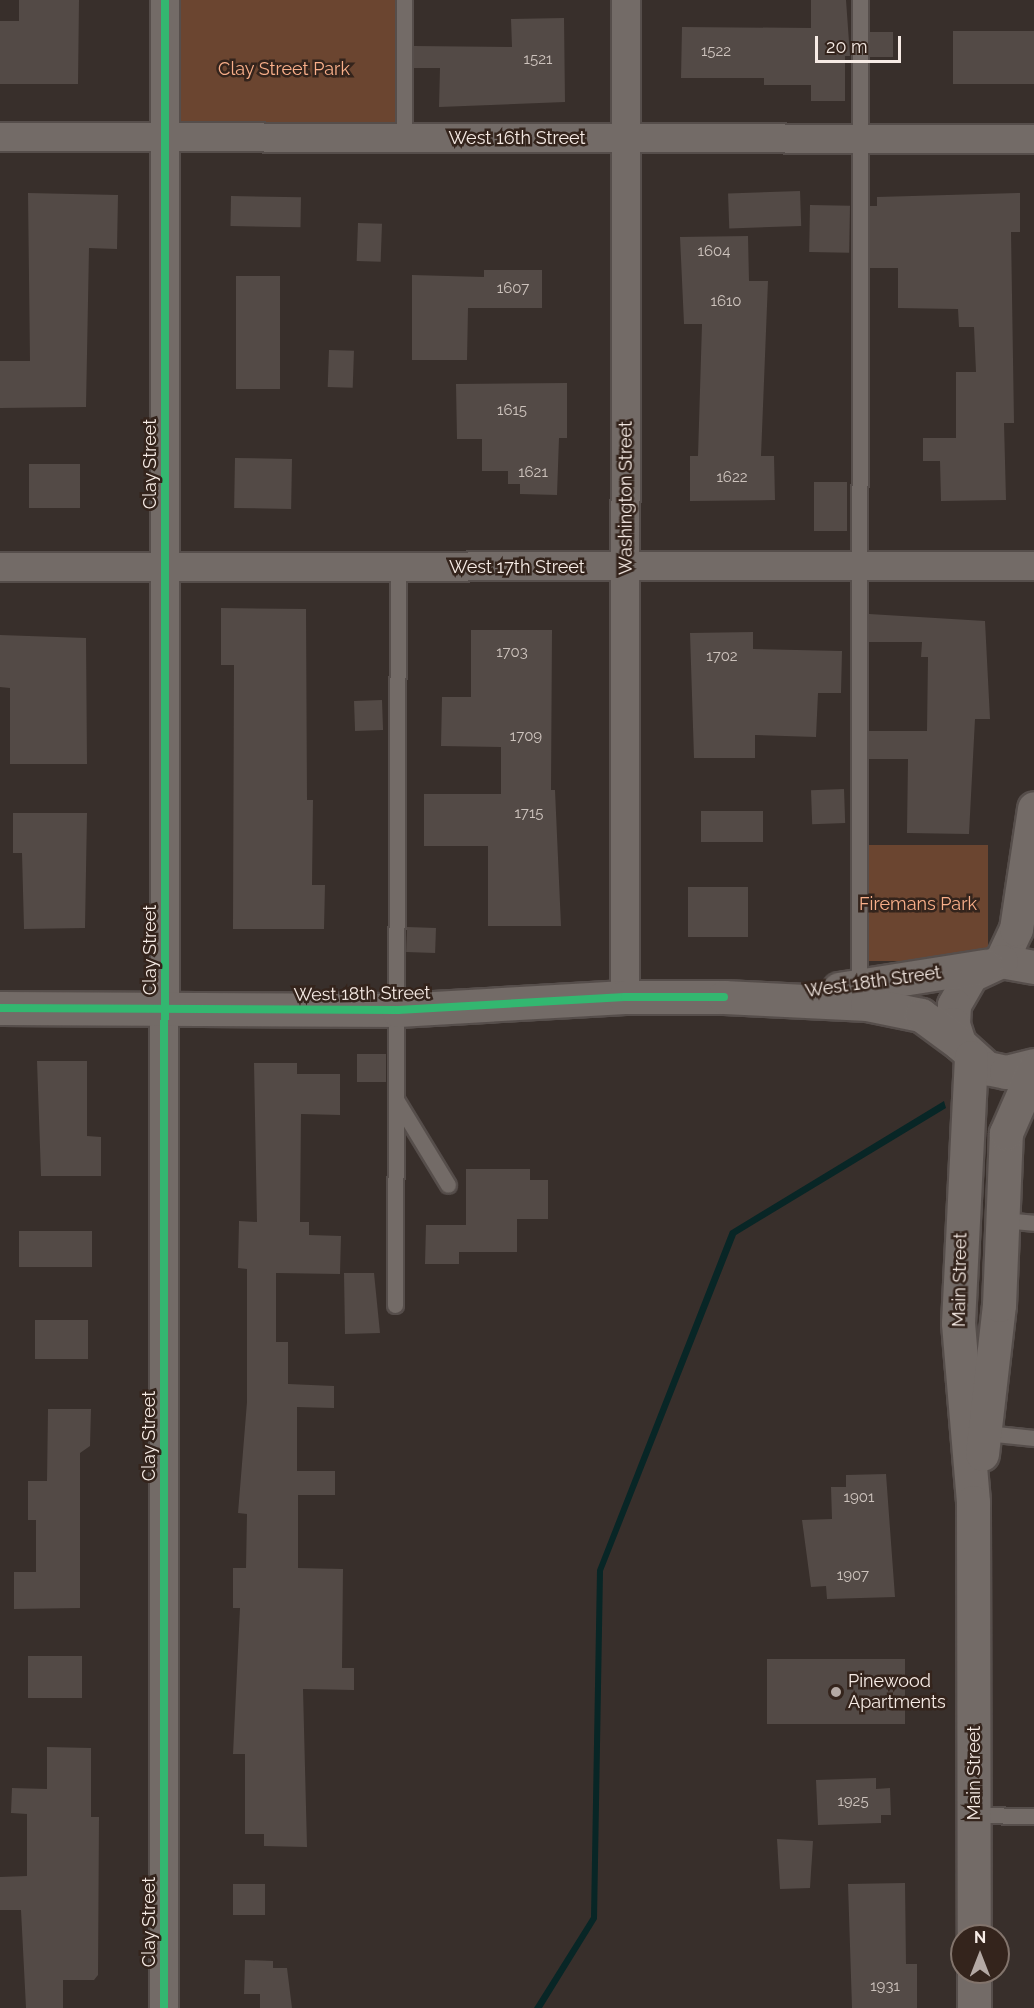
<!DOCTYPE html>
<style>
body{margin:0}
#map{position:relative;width:1034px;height:2008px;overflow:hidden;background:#382f2b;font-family:Raleway,sans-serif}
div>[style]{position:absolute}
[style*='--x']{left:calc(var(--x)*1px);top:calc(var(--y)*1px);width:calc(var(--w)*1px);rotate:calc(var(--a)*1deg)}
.green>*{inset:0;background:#6b4530;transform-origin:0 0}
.water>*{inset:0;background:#082626}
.building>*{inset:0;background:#534a46;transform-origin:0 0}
.roads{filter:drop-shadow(2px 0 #564e4b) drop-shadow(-2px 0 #564e4b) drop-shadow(0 2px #564e4b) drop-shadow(0 -2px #564e4b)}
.service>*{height:15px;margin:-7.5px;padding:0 7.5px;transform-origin:7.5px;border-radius:7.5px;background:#736b67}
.minor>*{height:28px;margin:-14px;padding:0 14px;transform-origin:14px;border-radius:14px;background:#736b67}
.secondary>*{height:33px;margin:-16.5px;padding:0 16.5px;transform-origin:16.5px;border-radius:16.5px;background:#736b67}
.cycleway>*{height:8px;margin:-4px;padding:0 4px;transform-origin:4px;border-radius:4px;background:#33b770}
.dots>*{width:16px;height:16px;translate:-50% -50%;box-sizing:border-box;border:3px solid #34241c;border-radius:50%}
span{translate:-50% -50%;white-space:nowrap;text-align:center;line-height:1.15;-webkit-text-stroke:5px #34241c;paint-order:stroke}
.number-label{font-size:15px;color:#cdc3bd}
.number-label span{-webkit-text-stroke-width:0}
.park-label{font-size:18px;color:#f9af8a}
.street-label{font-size:18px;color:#f6ebe5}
.poi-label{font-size:18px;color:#f6ebe5}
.left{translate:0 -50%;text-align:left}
.north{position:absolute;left:950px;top:1924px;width:60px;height:60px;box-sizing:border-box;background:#34241c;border:2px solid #82746c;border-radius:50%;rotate:0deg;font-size:16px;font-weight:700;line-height:24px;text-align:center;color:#f6ebe5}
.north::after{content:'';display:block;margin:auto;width:21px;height:27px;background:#b4a9a4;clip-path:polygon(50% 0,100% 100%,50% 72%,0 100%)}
.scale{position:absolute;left:815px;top:36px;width:86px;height:27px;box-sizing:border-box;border:3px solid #f6ebe5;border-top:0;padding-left:8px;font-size:18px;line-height:21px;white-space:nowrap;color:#f6ebe5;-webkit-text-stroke:4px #34241c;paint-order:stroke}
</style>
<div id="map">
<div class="green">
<i style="left:165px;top:0;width:239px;height:137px"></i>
<i style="left:859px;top:845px;width:129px;height:116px"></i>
</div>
<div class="water">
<i style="clip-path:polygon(944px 1101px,946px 1108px,736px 1235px,603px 1571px,597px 1919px,542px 2008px,534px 2008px,591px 1917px,597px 1570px,730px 1231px)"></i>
</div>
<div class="building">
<i style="clip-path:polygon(19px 0,79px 0,78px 84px,0 84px,0 21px,19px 21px)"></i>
<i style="clip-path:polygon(811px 0,846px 0,850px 56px,845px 56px,845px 101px,811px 101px,811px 85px,764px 85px,764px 78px,681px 78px,682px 27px,811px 28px)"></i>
<i style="clip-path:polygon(564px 18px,565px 102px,439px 107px,440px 68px,414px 68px,414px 46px,512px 47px,511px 19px)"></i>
<i style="left:1034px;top:31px;width:53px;height:81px;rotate:90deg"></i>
<i style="left:870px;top:32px;width:23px;height:25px"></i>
<i style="left:800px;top:191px;width:35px;height:72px;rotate:88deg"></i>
<i style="clip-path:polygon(28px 193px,118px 195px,117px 249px,89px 248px,86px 407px,0 408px,0 361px,30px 361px)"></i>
<i style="clip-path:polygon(1020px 193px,1020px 232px,1011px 232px,1014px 423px,1004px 423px,1006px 500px,941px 501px,940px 461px,923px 461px,923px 438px,956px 438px,956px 372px,976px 372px,974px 327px,959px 327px,958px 309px,898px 308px,898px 268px,869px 268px,870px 206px,877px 206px,877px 197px)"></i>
<i style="left:231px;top:196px;width:70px;height:30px;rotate:1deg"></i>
<i style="left:810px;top:205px;width:40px;height:47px;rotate:1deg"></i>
<i style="left:358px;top:223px;width:24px;height:38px;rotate:2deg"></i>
<i style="clip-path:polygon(748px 236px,749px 281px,768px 281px,761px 456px,774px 456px,775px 500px,690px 501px,690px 456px,698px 456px,702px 324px,684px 324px,680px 237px)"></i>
<i style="clip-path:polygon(484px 270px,542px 270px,542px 308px,468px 308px,467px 360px,412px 360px,412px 275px,484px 277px)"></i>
<i style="left:236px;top:276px;width:44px;height:113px"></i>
<i style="left:329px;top:350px;width:25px;height:37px;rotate:2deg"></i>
<i style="clip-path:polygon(567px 383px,567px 438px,559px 438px,557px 495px,520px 494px,520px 484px,508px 484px,508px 471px,482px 471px,482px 439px,457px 439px,456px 384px)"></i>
<i style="left:235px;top:458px;width:57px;height:50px;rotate:1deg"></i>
<i style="left:29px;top:464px;width:51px;height:44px"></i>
<i style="left:814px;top:482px;width:33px;height:49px"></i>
<i style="clip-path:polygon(221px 608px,306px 609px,307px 800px,313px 800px,312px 885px,325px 885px,324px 929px,233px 929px,234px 665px,221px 665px)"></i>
<i style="clip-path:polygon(869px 614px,985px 621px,990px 719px,975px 719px,969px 834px,907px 833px,908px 759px,869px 759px,869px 731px,927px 731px,928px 657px,921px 657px,922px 642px,869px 642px)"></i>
<i style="clip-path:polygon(471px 630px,552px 630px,551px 790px,555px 790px,561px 926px,488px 926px,488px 846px,424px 846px,424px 794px,501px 794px,501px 747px,441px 746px,442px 697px,471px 697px)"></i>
<i style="clip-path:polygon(753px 632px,753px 649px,842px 651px,841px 693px,818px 693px,816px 737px,755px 735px,755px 758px,694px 758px,690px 633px)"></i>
<i style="clip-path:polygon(0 635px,86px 638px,87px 764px,10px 764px,10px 688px,0 687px)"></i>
<i style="left:382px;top:700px;width:30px;height:28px;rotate:88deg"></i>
<i style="left:844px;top:789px;width:34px;height:33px;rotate:88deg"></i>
<i style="left:701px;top:811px;width:62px;height:31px"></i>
<i style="clip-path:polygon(13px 813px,87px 813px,85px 928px,24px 929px,22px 853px,13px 853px)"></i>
<i style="left:688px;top:887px;width:60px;height:50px"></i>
<i style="left:407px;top:927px;width:29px;height:25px;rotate:2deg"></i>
<i style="left:357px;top:1054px;width:29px;height:28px"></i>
<i style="clip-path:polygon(37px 1061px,87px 1061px,87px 1136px,101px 1137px,101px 1176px,41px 1176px)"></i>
<i style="clip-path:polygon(254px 1063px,297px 1063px,297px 1074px,340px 1074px,340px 1115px,301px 1114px,300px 1222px,309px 1222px,309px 1235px,341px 1236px,340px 1274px,276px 1273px,276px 1342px,288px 1342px,288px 1384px,334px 1386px,334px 1408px,297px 1407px,297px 1471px,335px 1471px,335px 1495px,298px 1495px,298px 1568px,343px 1569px,342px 1668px,354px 1668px,354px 1690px,303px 1689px,307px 1847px,264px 1846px,264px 1834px,245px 1834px,245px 1754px,233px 1754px,240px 1608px,233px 1608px,233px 1568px,246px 1568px,247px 1514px,238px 1513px,247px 1402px,247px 1269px,238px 1268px,239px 1221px,257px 1222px)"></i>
<i style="clip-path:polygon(466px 1169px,530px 1169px,530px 1180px,548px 1180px,548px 1219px,517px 1219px,517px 1252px,459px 1252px,459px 1264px,425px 1264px,426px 1225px,466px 1225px)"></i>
<i style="left:19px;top:1231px;width:73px;height:36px"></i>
<i style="clip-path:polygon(344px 1273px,374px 1273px,380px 1333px,345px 1334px)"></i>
<i style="left:35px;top:1320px;width:53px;height:39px"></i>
<i style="clip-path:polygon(48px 1409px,91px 1409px,90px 1446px,80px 1453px,80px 1608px,14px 1609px,14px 1572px,36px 1572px,36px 1520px,28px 1520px,28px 1481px,47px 1481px)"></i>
<i style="clip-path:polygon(886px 1474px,895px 1597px,827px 1599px,826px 1586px,811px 1587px,802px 1520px,832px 1519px,831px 1487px,846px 1487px,846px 1475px)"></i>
<i style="left:28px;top:1656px;width:54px;height:42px"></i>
<i style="left:767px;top:1659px;width:138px;height:65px"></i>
<i style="clip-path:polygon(47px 1747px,91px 1748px,91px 1817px,99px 1817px,98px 1975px,94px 1980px,63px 1980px,63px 2008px,26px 2008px,21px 1910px,0 1910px,0 1877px,27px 1876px,27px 1814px,11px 1813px,12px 1788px,47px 1789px)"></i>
<i style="clip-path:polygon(876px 1778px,876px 1789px,890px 1788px,891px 1815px,881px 1815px,881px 1823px,818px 1825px,816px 1780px)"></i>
<i style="clip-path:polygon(777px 1839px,813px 1841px,810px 1888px,780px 1889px)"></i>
<i style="clip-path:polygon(905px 1883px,906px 1964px,917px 1964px,917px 2008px,852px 2008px,848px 1884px)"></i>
<i style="left:233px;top:1884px;width:32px;height:31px"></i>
<i style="clip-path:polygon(245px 1960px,273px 1961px,273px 1968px,287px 1968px,292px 2008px,260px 2008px,260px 1994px,244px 1994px)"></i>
</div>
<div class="roads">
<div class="service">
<i style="--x:404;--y:0;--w:138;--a:90"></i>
<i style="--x:859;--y:988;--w:988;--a:-89.94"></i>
<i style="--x:397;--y:1101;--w:98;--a:58.7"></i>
<i style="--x:1002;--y:1220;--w:32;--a:5"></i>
<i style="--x:395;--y:1305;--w:738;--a:-89.77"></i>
<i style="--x:986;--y:1433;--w:48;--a:5.9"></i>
<i style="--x:974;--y:1815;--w:60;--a:1"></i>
</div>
<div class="minor">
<i style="--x:0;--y:137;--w:1034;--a:0.11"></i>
<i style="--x:0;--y:567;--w:1034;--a:-0.06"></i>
<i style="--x:625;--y:997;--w:997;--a:-89.94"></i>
<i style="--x:164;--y:2008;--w:2008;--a:-89.97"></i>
</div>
<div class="secondary">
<i style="--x:1001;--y:961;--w:35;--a:-65"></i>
<i style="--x:1016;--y:929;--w:122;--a:-81.5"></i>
<i style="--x:1034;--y:967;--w:34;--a:-170"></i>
<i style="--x:1001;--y:961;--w:33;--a:155"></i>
<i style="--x:971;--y:975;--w:34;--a:120"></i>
<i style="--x:954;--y:1005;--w:19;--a:93"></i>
<i style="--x:953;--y:1024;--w:20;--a:72"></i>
<i style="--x:959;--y:1043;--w:38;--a:42"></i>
<i style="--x:987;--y:1068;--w:19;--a:12"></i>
<i style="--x:1006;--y:1072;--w:29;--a:-14"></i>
<i style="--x:839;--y:989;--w:148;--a:-9"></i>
<i style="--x:0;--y:1008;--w:398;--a:0.3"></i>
<i style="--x:398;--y:1010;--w:227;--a:-3.3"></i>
<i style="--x:625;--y:997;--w:99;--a:0"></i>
<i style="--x:724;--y:997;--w:143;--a:2.8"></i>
<i style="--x:867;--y:1004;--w:55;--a:11.5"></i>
<i style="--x:921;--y:1015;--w:47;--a:36.4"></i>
<i style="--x:971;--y:1057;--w:266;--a:92.8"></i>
<i style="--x:958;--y:1323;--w:180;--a:85.2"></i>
<i style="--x:973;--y:1502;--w:434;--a:89.9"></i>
<i style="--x:982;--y:1454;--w:150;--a:-83.5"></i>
<i style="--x:999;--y:1305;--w:172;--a:-87.7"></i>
<i style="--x:1006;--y:1133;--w:70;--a:-66.4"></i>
<i style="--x:974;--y:1972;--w:36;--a:90"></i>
</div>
</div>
<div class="cycleway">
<i style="--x:0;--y:1008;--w:398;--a:0.3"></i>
<i style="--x:398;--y:1010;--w:227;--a:-3.3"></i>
<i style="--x:625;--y:997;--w:99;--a:0"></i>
<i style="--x:164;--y:2008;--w:2008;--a:-89.97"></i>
</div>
<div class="dots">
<i style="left:836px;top:1692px;background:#b4a9a4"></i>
</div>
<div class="number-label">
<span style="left:716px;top:52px">1522</span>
<span style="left:538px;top:60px">1521</span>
<span style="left:714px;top:252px">1604</span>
<span style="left:513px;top:289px">1607</span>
<span style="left:726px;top:302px">1610</span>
<span style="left:512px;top:411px">1615</span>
<span style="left:533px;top:473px">1621</span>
<span style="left:732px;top:478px">1622</span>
<span style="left:512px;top:653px">1703</span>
<span style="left:722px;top:657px">1702</span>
<span style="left:526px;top:737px">1709</span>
<span style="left:529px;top:814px">1715</span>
<span style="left:859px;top:1498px">1901</span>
<span style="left:853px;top:1576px">1907</span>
<span style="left:853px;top:1802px">1925</span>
<span style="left:885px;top:1987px">1931</span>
</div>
<div class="park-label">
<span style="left:284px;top:69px">Clay Street Park</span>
<span style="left:918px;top:904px">Firemans Park</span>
</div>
<div class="street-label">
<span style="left:517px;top:138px">West 16th Street</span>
<span style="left:150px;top:464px;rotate:-90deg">Clay Street</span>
<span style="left:626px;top:498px;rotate:-90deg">Washington Street</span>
<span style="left:517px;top:567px">West 17th Street</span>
<span style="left:150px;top:950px;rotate:-90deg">Clay Street</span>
<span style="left:873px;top:982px;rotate:-8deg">West 18th Street</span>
<span style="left:362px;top:994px;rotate:-1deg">West 18th Street</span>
<span style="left:960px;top:1280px;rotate:-89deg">Main Street</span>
<span style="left:149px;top:1436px;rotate:-90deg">Clay Street</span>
<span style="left:974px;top:1773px;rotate:-90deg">Main Street</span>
<span style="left:149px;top:1922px;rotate:-90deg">Clay Street</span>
</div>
<div class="poi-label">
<span class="left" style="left:848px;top:1692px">Pinewood<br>Apartments</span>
</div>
<div class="north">N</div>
<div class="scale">20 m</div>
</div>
